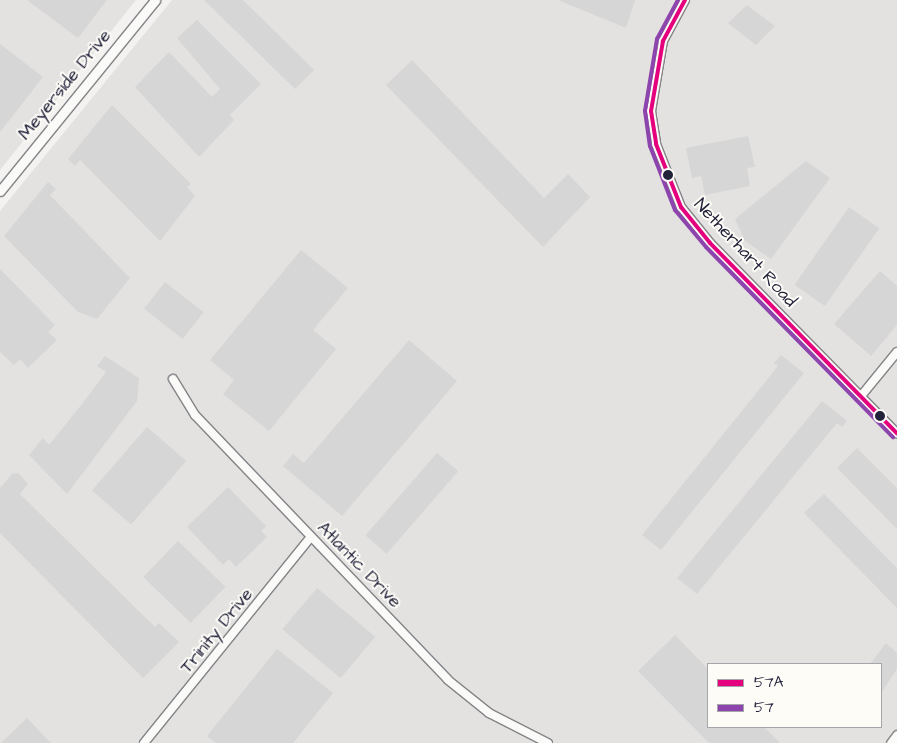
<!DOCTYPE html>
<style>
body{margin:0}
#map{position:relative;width:897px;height:743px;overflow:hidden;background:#f3f2f0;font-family:"Architects Daughter",sans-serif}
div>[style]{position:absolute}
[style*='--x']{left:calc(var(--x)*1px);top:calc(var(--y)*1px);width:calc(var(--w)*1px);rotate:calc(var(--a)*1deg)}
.built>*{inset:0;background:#e3e2e1}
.building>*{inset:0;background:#d7d6d6;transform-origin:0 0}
.roads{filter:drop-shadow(1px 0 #848488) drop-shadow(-1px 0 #848488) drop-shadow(0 1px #848488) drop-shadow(0 -1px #848488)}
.minor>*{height:8px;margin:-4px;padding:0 4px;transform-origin:4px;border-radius:4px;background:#fafaf8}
.tertiary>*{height:9px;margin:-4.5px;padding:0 4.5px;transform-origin:4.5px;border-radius:4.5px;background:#fafaf8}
.bus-1>*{height:4px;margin:-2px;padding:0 2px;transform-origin:2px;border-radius:2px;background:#e5007d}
.bus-2>*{height:4px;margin:-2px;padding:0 2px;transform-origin:2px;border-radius:2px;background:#8e44ad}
.dots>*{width:14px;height:14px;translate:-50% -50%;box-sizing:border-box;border:2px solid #fdfcf7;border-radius:50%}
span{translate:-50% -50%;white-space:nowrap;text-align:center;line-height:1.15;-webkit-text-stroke:4px #fdfcf7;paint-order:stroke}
.street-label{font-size:18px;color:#22223b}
.legend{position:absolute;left:707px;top:663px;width:175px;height:65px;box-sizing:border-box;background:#fdfcf7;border:1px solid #a5a5ac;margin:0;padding:6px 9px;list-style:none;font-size:15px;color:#22223b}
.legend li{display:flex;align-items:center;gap:10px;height:25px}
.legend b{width:25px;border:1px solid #a5a5ac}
</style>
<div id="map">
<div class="built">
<i style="clip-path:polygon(0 0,136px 0,0 170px)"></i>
<i style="clip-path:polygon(evenodd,172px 0,897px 0,897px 743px,0 743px,0 211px,172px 0,708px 664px,881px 664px,881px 727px,708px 727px,708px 664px)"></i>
</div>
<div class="building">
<i style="clip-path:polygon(27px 0,107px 0,78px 38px)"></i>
<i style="clip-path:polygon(204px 0,243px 0,314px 70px,295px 89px)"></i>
<i style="clip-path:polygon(558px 0,635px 0,626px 28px)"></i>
<i style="clip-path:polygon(747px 5px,775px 26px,756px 45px,728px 23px)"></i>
<i style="clip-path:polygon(197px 20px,261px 84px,230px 115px,234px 120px,199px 157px,135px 87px,169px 52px,212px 97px,220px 89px,177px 38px)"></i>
<i style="clip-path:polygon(0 44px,43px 77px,0 132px)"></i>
<i style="clip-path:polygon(412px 60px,544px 198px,568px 174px,590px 197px,543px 247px,386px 85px)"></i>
<i style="clip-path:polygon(112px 105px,191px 184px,187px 187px,195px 196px,160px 241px,80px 160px,75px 166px,68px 159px)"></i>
<i style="clip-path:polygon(748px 136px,755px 167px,747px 168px,750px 186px,705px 195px,701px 176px,692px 178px,686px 148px)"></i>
<i style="clip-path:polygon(806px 161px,830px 178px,771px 259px,745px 241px,735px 219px)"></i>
<i style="clip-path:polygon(48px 182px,56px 189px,50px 195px,130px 278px,97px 319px,78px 312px,4px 236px)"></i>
<i style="left:849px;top:207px;width:37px;height:95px;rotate:35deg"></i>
<i style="clip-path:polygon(301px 250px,348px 288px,313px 330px,336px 349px,269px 431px,223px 394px,234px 380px,210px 360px)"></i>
<i style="clip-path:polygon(0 269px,55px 325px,48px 332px,57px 340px,28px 368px,20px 359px,14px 365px,0 352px)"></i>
<i style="clip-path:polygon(880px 271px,897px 286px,897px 325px,871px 356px,834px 324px)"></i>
<i style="left:165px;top:282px;width:49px;height:34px;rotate:38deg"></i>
<i style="clip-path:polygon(409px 340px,457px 381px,342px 516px,283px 466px,293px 454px,304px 463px)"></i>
<i style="clip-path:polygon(781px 355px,804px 373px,661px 550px,642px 535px,778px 366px,774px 363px)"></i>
<i style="clip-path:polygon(105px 356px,139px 378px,137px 401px,67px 494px,29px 455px,43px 438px,49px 445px,82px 404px,106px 372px,97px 366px)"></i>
<i style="clip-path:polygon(822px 401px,847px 421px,842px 427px,837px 423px,697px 594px,677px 578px)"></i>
<i style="left:147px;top:427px;width:52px;height:84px;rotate:41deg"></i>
<i style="clip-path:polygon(857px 448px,897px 488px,897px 529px,837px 468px)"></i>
<i style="left:437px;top:453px;width:28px;height:109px;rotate:41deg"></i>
<i style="clip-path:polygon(18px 473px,28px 484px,20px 494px,155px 627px,159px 623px,179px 642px,143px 678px,0 533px,0 488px,12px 474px)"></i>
<i style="clip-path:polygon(228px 487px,266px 526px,261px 531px,267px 537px,236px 567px,229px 559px,223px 565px,187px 527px)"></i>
<i style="clip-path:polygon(824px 494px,897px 568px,897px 608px,804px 513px)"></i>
<i style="left:178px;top:541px;width:66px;height:50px;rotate:44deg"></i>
<i style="left:317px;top:588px;width:76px;height:54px;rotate:40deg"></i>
<i style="clip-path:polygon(675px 635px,708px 669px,708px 727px,764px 727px,780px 743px,709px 743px,638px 671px)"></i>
<i style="clip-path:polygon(886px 643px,897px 653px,897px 669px,881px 693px,881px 664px,870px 664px)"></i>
<i style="clip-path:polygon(277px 649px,333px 693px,293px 743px,216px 743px,207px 736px)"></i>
<i style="clip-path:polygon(27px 718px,51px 743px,1px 743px)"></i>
</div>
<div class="roads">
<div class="minor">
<i style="--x:685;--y:0;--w:47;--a:118.2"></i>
<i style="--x:663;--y:41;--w:71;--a:99.7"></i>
<i style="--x:651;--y:111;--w:33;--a:81"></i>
<i style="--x:656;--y:144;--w:68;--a:68.4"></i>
<i style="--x:681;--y:207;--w:46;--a:51.1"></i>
<i style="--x:710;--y:243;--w:267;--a:45.5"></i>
<i style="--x:173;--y:379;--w:42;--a:58.6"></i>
<i style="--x:195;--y:415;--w:366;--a:46.3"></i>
<i style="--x:448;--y:680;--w:53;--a:38.8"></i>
<i style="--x:489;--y:713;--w:66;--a:27"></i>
<i style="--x:861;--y:396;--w:57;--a:-50.7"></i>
<i style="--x:144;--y:743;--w:265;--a:-51"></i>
</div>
<div class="tertiary">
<i style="--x:0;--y:191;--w:246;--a:-50.9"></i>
<i style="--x:891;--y:743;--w:10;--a:-53"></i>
</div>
</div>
<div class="bus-1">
<i style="--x:685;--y:0;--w:47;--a:118.2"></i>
<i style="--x:663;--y:41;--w:71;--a:99.7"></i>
<i style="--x:651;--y:111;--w:33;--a:81"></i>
<i style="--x:656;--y:144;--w:68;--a:68.4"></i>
<i style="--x:681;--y:207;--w:46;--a:51.1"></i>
<i style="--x:710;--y:243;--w:267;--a:45.5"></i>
</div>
<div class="bus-2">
<i style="--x:678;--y:0;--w:44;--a:118.3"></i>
<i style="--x:657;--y:39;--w:73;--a:99.5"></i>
<i style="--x:645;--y:111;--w:35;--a:82"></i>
<i style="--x:650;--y:146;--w:69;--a:68.7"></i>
<i style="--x:675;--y:210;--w:48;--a:50"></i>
<i style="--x:706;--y:247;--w:267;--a:45.5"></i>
</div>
<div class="dots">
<i style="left:668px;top:175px;background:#22223b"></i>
<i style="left:880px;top:416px;background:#22223b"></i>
</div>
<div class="street-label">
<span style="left:65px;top:85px;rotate:-51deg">Meyerside Drive</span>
<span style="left:745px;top:253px;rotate:47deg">Netherhart Road</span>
<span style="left:359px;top:565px;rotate:46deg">Atlantic Drive</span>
<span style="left:217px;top:631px;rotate:-51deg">Trinity Drive</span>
</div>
<ul class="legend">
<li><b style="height:6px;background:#e5007d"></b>57A</li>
<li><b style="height:6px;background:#8e44ad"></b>57</li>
</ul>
</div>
